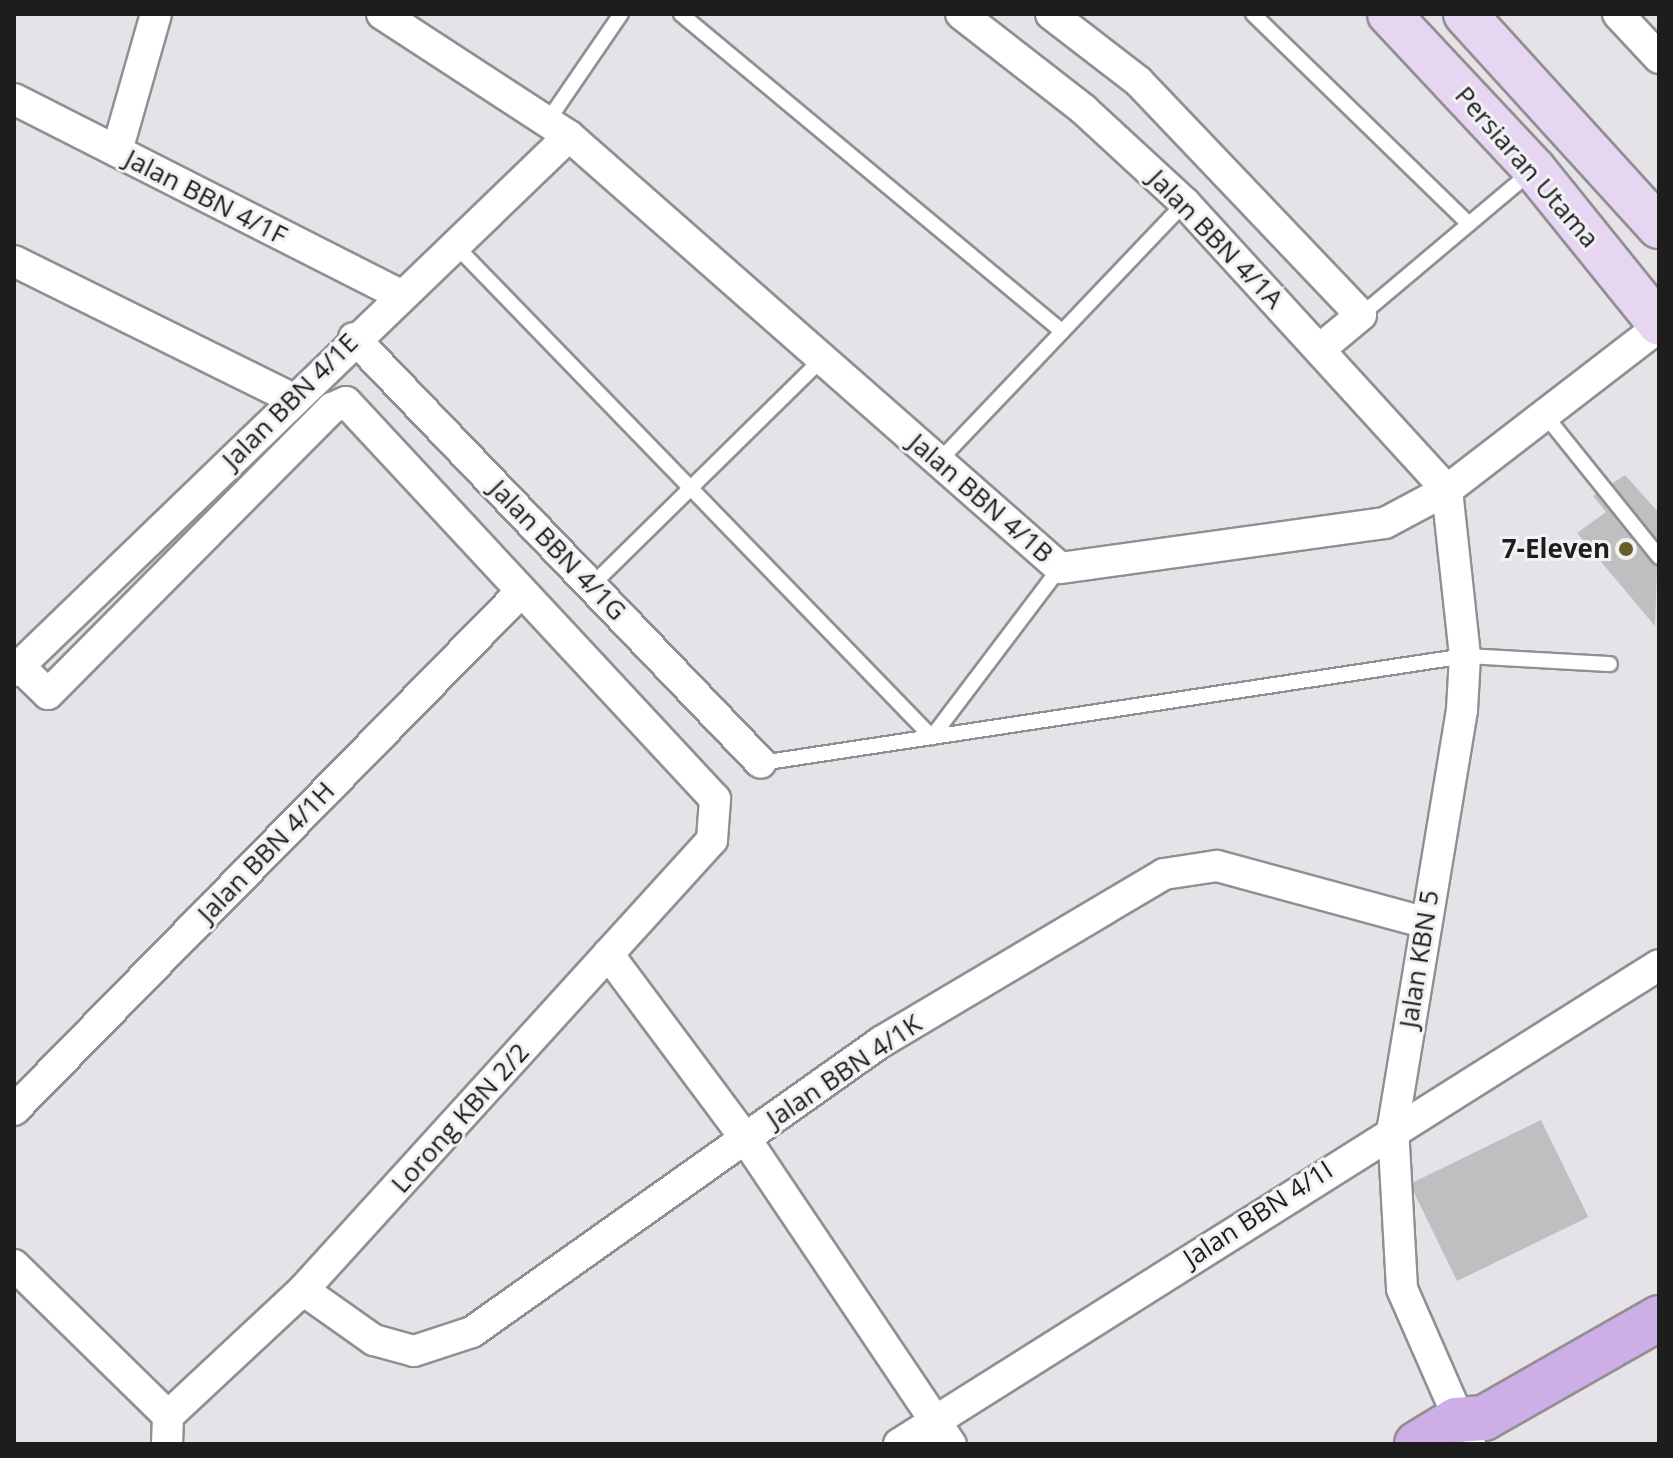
<!DOCTYPE html>
<style>
body{margin:0}
#map{position:relative;width:1673px;height:1458px;overflow:hidden;background:#e5e3e7;font-family:"Open Sans",sans-serif}
div>[style]{position:absolute}
[style*='--x']{left:calc(var(--x)*1px);top:calc(var(--y)*1px);width:calc(var(--w)*1px);rotate:calc(var(--a)*1deg)}
.building>*{inset:0;background:#c0bec1;transform-origin:0 0}
.roads{filter:drop-shadow(2px 0 #918f92) drop-shadow(-2px 0 #918f92) drop-shadow(0 2px #918f92) drop-shadow(0 -2px #918f92)}
.lane>*{height:14px;margin:-7px;padding:0 7px;transform-origin:7px;border-radius:7px;background:#fff}
.street>*{height:30px;margin:-15px;padding:0 15px;transform-origin:15px;border-radius:15px;background:#fff}
.secondary>*{height:42px;margin:-21px;padding:0 21px;transform-origin:21px;border-radius:21px;background:#e6d6f2}
.primary>*{height:44px;margin:-22px;padding:0 22px;transform-origin:22px;border-radius:22px;background:#cdaee6}
.dots>*{width:22px;height:22px;translate:-50% -50%;box-sizing:border-box;border:4px solid #f2f1f4;border-radius:50%}
span{translate:-50% -50%;white-space:nowrap;text-align:center;line-height:1.15;-webkit-text-stroke:6px #f2f1f4;paint-order:stroke}
.street-label{font-size:26px;color:#1d1d1e}
.poi-label{font-size:26px;color:#1d1d1e;font-weight:700}
.right{translate:-100% -50%;text-align:right}
.frame{position:absolute;inset:0;border:16px solid #1d1d1e;pointer-events:none}
</style>
<div id="map">
<div class="building">
<i style="clip-path:polygon(1625px 475px,1659px 513px,1655px 626px,1577px 533px,1606px 512px,1593px 496px)"></i>
<i style="left:1541px;top:1120px;width:108px;height:146px;rotate:64deg"></i>
</div>
<div class="roads">
<div class="lane">
<i style="--x:681;--y:14;--w:496;--a:39.8"></i>
<i style="--x:1253;--y:14;--w:301;--a:44.2"></i>
<i style="--x:547;--y:122;--w:131;--a:-55.6"></i>
<i style="--x:454;--y:244;--w:687;--a:45.89"></i>
<i style="--x:932;--y:737;--w:212;--a:-52.9"></i>
<i style="--x:1361;--y:315;--w:224;--a:-40.1"></i>
<i style="--x:1545;--y:415;--w:182;--a:51.2"></i>
<i style="--x:939;--y:461;--w:356;--a:-46.4"></i>
<i style="--x:594;--y:583;--w:320;--a:-44.5"></i>
<i style="--x:761;--y:763;--w:712;--a:-8.64"></i>
<i style="--x:1465;--y:656;--w:145;--a:3.2"></i>
</div>
<div class="street">
<i style="--x:382;--y:14;--w:223;--a:33.1"></i>
<i style="--x:569;--y:136;--w:654;--a:41.34"></i>
<i style="--x:1060;--y:568;--w:328;--a:-7.9"></i>
<i style="--x:1385;--y:523;--w:70;--a:-28"></i>
<i style="--x:1447;--y:490;--w:267;--a:-37.6"></i>
<i style="--x:961;--y:14;--w:155;--a:37.9"></i>
<i style="--x:1083;--y:109;--w:139;--a:42.7"></i>
<i style="--x:1185;--y:203;--w:389;--a:47.6"></i>
<i style="--x:1447;--y:490;--w:167;--a:83.8"></i>
<i style="--x:1465;--y:656;--w:54;--a:93.2"></i>
<i style="--x:1462;--y:710;--w:423;--a:99.4"></i>
<i style="--x:1393;--y:1127;--w:162;--a:86.8"></i>
<i style="--x:1402;--y:1289;--w:169;--a:66.3"></i>
<i style="--x:1051;--y:14;--w:110;--a:37.6"></i>
<i style="--x:1138;--y:81;--w:323;--a:46.4"></i>
<i style="--x:1361;--y:315;--w:53;--a:140.3"></i>
<i style="--x:1618;--y:14;--w:60;--a:47"></i>
<i style="--x:14;--y:99;--w:431;--a:26.9"></i>
<i style="--x:117;--y:151;--w:142;--a:-74.1"></i>
<i style="--x:14;--y:261;--w:311;--a:26.3"></i>
<i style="--x:354;--y:338;--w:588;--a:46.24"></i>
<i style="--x:19;--y:666;--w:40;--a:44"></i>
<i style="--x:48;--y:694;--w:403;--a:-45.2"></i>
<i style="--x:332;--y:408;--w:15;--a:-23"></i>
<i style="--x:346;--y:402;--w:542;--a:47.09"></i>
<i style="--x:715;--y:799;--w:41;--a:94.2"></i>
<i style="--x:712;--y:840;--w:608;--a:132.27"></i>
<i style="--x:303;--y:1290;--w:185;--a:137"></i>
<i style="--x:14;--y:671;--w:771;--a:-43.95"></i>
<i style="--x:608;--y:954;--w:229;--a:53.3"></i>
<i style="--x:745;--y:1138;--w:369;--a:56.1"></i>
<i style="--x:14;--y:1110;--w:721;--a:-45.62"></i>
<i style="--x:14;--y:1265;--w:216;--a:44.4"></i>
<i style="--x:168;--y:1416;--w:28;--a:92"></i>
<i style="--x:303;--y:1290;--w:87;--a:35.2"></i>
<i style="--x:374;--y:1340;--w:41;--a:15.4"></i>
<i style="--x:414;--y:1351;--w:61;--a:-18.1"></i>
<i style="--x:472;--y:1332;--w:501;--a:-35.34"></i>
<i style="--x:881;--y:1042;--w:329;--a:-30.7"></i>
<i style="--x:1164;--y:874;--w:54;--a:-8.6"></i>
<i style="--x:1217;--y:866;--w:213;--a:15.2"></i>
<i style="--x:899;--y:1444;--w:898;--a:-32.22"></i>
</div>
<div class="secondary">
<i style="--x:1389;--y:14;--w:212;--a:46.9"></i>
<i style="--x:1534;--y:169;--w:199;--a:51.1"></i>
<i style="--x:1465;--y:14;--w:288;--a:47.7"></i>
</div>
<div class="primary">
<i style="--x:1417;--y:1444;--w:46;--a:-31.6"></i>
<i style="--x:1456;--y:1420;--w:28;--a:-4"></i>
<i style="--x:1484;--y:1418;--w:202;--a:-29.7"></i>
</div>
</div>
<div class="dots">
<i style="left:1626px;top:549px;background:#675d29"></i>
</div>
<div class="street-label">
<span style="left:1527px;top:167px;rotate:49deg">Persiaran Utama</span>
<span style="left:206px;top:197px;rotate:27deg">Jalan BBN 4/1F</span>
<span style="left:1216px;top:239px;rotate:46deg">Jalan BBN 4/1A</span>
<span style="left:290px;top:401px;rotate:-45deg">Jalan BBN 4/1E</span>
<span style="left:981px;top:498px;rotate:41deg">Jalan BBN 4/1B</span>
<span style="left:558px;top:550px;rotate:46deg">Jalan BBN 4/1G</span>
<span style="left:266px;top:852px;rotate:-46deg">Jalan BBN 4/1H</span>
<span style="left:1419px;top:959px;rotate:-81deg">Jalan KBN 5</span>
<span style="left:844px;top:1071px;rotate:-34deg">Jalan BBN 4/1K</span>
<span style="left:460px;top:1118px;rotate:-48deg">Lorong KBN 2/2</span>
<span style="left:1258px;top:1214px;rotate:-33deg">Jalan BBN 4/1I</span>
</div>
<div class="poi-label">
<span class="right" style="left:1610px;top:549px">7-Eleven</span>
</div>
<div class="frame"></div>
</div>
